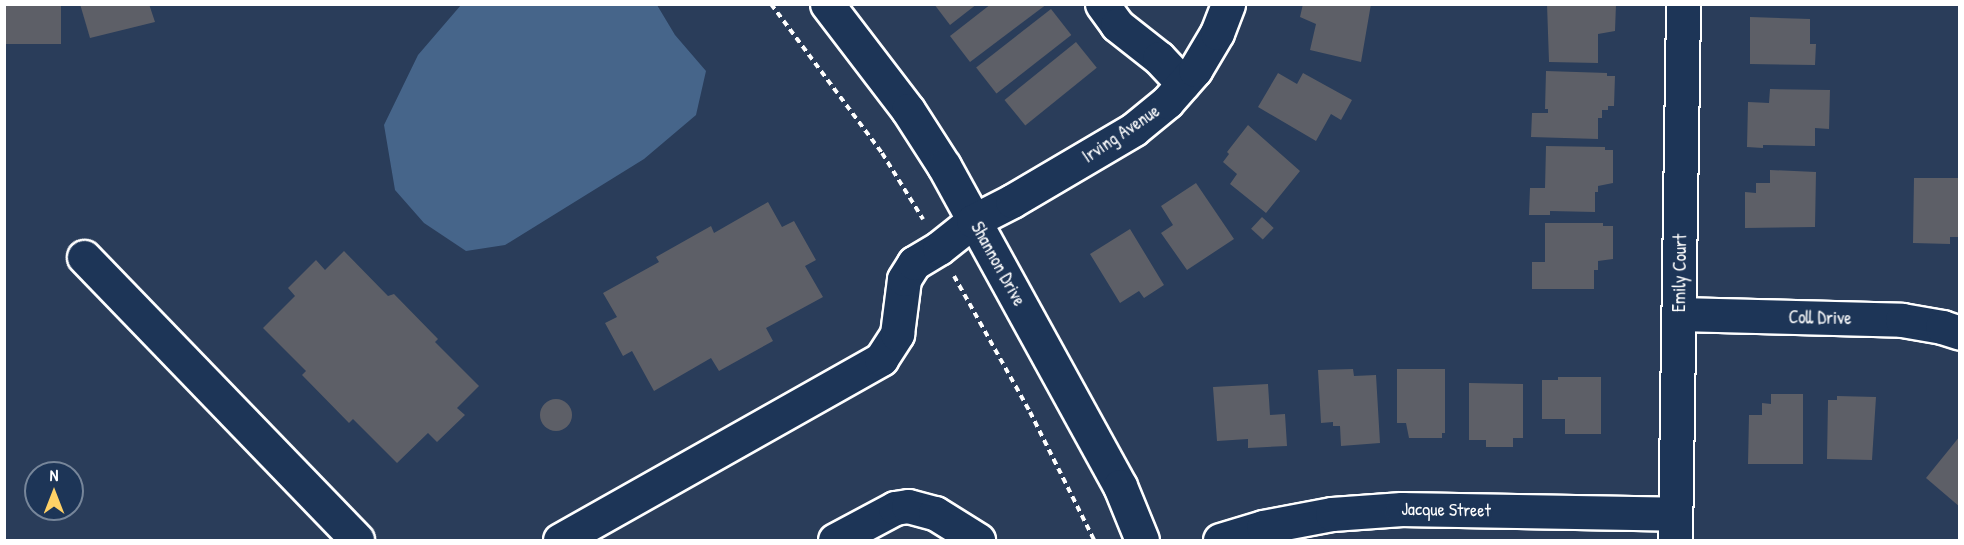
<!DOCTYPE html>
<style>
body{margin:0}
#map{position:relative;width:1964px;height:545px;overflow:hidden;background:#2a3d5a;font-family:"Patrick Hand",sans-serif}
div>[style]{position:absolute}
[style*='--x']{left:calc(var(--x)*1px);top:calc(var(--y)*1px);width:calc(var(--w)*1px);rotate:calc(var(--a)*1deg)}
.water>*{inset:0;background:#46658a}
.building>*{inset:0;background:#5d5f67;transform-origin:0 0}
.round{border-radius:50%}
.path>*{height:4px;margin-top:-2px;transform-origin:0;background:repeating-linear-gradient(90deg,#fff 0 6px,transparent 0 10.5px)}
.roads{filter:drop-shadow(2px 0 #fff) drop-shadow(-2px 0 #fff) drop-shadow(0 2px #fff) drop-shadow(0 -2px #fff)}
.minor>*{height:33px;margin:-16.5px;padding:0 16.5px;transform-origin:16.5px;border-radius:16.5px;background:#1d3557}
span{translate:-50% -50%;white-space:nowrap;text-align:center;line-height:1.15;-webkit-text-stroke:5px #1d3557;paint-order:stroke}
.street-label{font-size:18px;color:#fff}
.frame{position:absolute;inset:0;border:6px solid #fff;pointer-events:none}
.north{position:absolute;left:24px;top:461px;width:60px;height:60px;box-sizing:border-box;background:#1d3557;border:2px solid #77869a;border-radius:50%;rotate:0deg;font-size:16px;font-weight:700;line-height:24px;text-align:center;color:#fff}
.north::after{content:'';display:block;margin:auto;width:21px;height:27px;background:#ffd166;clip-path:polygon(50% 0,100% 100%,50% 72%,0 100%)}
</style>
<div id="map">
<div class="water">
<i style="clip-path:polygon(461px 5px,657px 5px,675px 35px,706px 71px,696px 115px,644px 159px,505px 245px,466px 251px,424px 223px,395px 190px,384px 125px,418px 55px)"></i>
</div>
<div class="building">
<i style="left:6px;top:4px;width:55px;height:40px"></i>
<i style="clip-path:polygon(80px 4px,149px 4px,155px 22px,90px 38px)"></i>
<i style="clip-path:polygon(934px 4px,977px 4px,950px 25px)"></i>
<i style="clip-path:polygon(991px 4px,1047px 4px,970px 62px,950px 36px)"></i>
<i style="clip-path:polygon(1303px 4px,1371px 4px,1361px 62px,1310px 50px,1316px 24px,1300px 17px)"></i>
<i style="clip-path:polygon(1547px 4px,1616px 4px,1615px 31px,1598px 34px,1598px 63px,1549px 62px)"></i>
<i style="left:1051px;top:9px;width:33px;height:95px;rotate:52deg"></i>
<i style="clip-path:polygon(1750px 17px,1810px 19px,1810px 44px,1816px 44px,1815px 65px,1750px 64px)"></i>
<i style="left:1076px;top:42px;width:33px;height:92px;rotate:51deg"></i>
<i style="clip-path:polygon(1546px 71px,1607px 73px,1607px 76px,1615px 76px,1614px 106px,1608px 106px,1608px 110px,1602px 110px,1602px 118px,1598px 118px,1598px 139px,1531px 137px,1532px 113px,1548px 113px,1548px 109px,1545px 109px)"></i>
<i style="clip-path:polygon(1278px 73px,1297px 84px,1303px 73px,1352px 100px,1341px 120px,1331px 114px,1316px 141px,1258px 107px)"></i>
<i style="clip-path:polygon(1770px 89px,1830px 90px,1829px 129px,1815px 128px,1815px 146px,1763px 145px,1763px 148px,1747px 147px,1748px 102px,1769px 103px)"></i>
<i style="clip-path:polygon(1248px 125px,1300px 171px,1266px 213px,1230px 184px,1237px 174px,1223px 162px,1229px 154px,1227px 152px)"></i>
<i style="clip-path:polygon(1546px 146px,1605px 147px,1605px 150px,1613px 150px,1613px 183px,1598px 186px,1598px 192px,1595px 192px,1595px 212px,1550px 211px,1550px 215px,1529px 215px,1530px 188px,1545px 188px)"></i>
<i style="clip-path:polygon(1770px 170px,1816px 172px,1815px 227px,1745px 228px,1745px 192px,1756px 193px,1756px 183px,1770px 183px)"></i>
<i style="clip-path:polygon(1914px 178px,1960px 178px,1958px 237px,1950px 237px,1950px 244px,1913px 243px)"></i>
<i style="clip-path:polygon(1196px 183px,1234px 239px,1187px 270px,1161px 233px,1173px 225px,1161px 206px)"></i>
<i style="clip-path:polygon(768px 202px,782px 227px,794px 221px,816px 260px,805px 266px,823px 297px,766px 328px,773px 341px,719px 371px,711px 358px,654px 391px,632px 351px,623px 356px,605px 323px,617px 317px,603px 293px,659px 262px,656px 257px,711px 226px,714px 233px)"></i>
<i style="left:1262px;top:217px;width:16px;height:16px;rotate:43deg"></i>
<i style="clip-path:polygon(1545px 223px,1603px 223px,1603px 226px,1613px 226px,1613px 259px,1598px 261px,1598px 270px,1594px 270px,1594px 289px,1532px 289px,1532px 262px,1545px 262px)"></i>
<i style="clip-path:polygon(1130px 229px,1164px 285px,1144px 298px,1139px 291px,1120px 303px,1090px 254px)"></i>
<i style="clip-path:polygon(344px 251px,388px 296px,394px 294px,438px 339px,435px 342px,479px 386px,457px 408px,465px 415px,437px 442px,428px 433px,397px 463px,353px 419px,349px 423px,302px 375px,306px 371px,263px 328px,295px 296px,288px 288px,316px 260px,325px 270px)"></i>
<i style="clip-path:polygon(1353px 369px,1354px 376px,1376px 375px,1380px 443px,1341px 446px,1340px 426px,1333px 426px,1333px 422px,1321px 423px,1318px 370px)"></i>
<i style="clip-path:polygon(1397px 369px,1445px 369px,1445px 433px,1442px 433px,1442px 438px,1409px 438px,1406px 423px,1397px 423px)"></i>
<i style="clip-path:polygon(1558px 377px,1601px 377px,1601px 434px,1565px 434px,1565px 419px,1542px 419px,1542px 380px,1558px 380px)"></i>
<i style="clip-path:polygon(1469px 383px,1523px 384px,1523px 438px,1513px 438px,1513px 447px,1486px 447px,1486px 440px,1469px 440px)"></i>
<i style="clip-path:polygon(1268px 384px,1270px 415px,1285px 414px,1287px 446px,1248px 448px,1248px 439px,1217px 441px,1213px 387px)"></i>
<i style="clip-path:polygon(1771px 394px,1803px 394px,1803px 464px,1748px 464px,1749px 415px,1762px 415px,1762px 403px,1771px 404px)"></i>
<i style="clip-path:polygon(1837px 396px,1876px 397px,1872px 460px,1827px 459px,1828px 400px,1837px 400px)"></i>
<i class="round" style="left:540px;top:399px;width:32px;height:32px"></i>
<i style="clip-path:polygon(1960px 436px,1960px 507px,1926px 478px)"></i>
</div>
<div class="path">
<i style="--x:771;--y:4;--w:186;--a:53.3"></i>
<i style="--x:882;--y:153;--w:78;--a:58.2"></i>
<i style="--x:954;--y:276;--w:156;--a:60.8"></i>
<i style="--x:1030;--y:412;--w:143;--a:63.4"></i>
</div>
<div class="roads">
<div class="minor">
<i style="--x:827;--y:4;--w:133;--a:52.6"></i>
<i style="--x:908;--y:110;--w:67;--a:57.3"></i>
<i style="--x:944;--y:166;--w:365;--a:61.2"></i>
<i style="--x:1120;--y:486;--w:58;--a:67.8"></i>
<i style="--x:1102;--y:4;--w:26;--a:54"></i>
<i style="--x:1117;--y:25;--w:53;--a:38.2"></i>
<i style="--x:1159;--y:58;--w:35;--a:47"></i>
<i style="--x:84;--y:257;--w:393;--a:46"></i>
<i style="--x:1679;--y:314;--w:223;--a:1.5"></i>
<i style="--x:1902;--y:320;--w:41;--a:9.9"></i>
<i style="--x:1942;--y:327;--w:19;--a:18"></i>
<i style="--x:560;--y:540;--w:369;--a:-29.4"></i>
<i style="--x:881;--y:359;--w:30;--a:-57"></i>
<i style="--x:897;--y:334;--w:55;--a:-82.7"></i>
<i style="--x:904;--y:279;--w:19;--a:-58"></i>
<i style="--x:914;--y:263;--w:29;--a:-31"></i>
<i style="--x:939;--y:248;--w:43;--a:-38.5"></i>
<i style="--x:973;--y:221;--w:44;--a:-27.1"></i>
<i style="--x:1012;--y:201;--w:142;--a:-30.5"></i>
<i style="--x:1134;--y:129;--w:43;--a:-39.3"></i>
<i style="--x:1167;--y:102;--w:43;--a:-48.8"></i>
<i style="--x:1195;--y:70;--w:43;--a:-59.3"></i>
<i style="--x:1217;--y:33;--w:31;--a:-69"></i>
<i style="--x:835;--y:540;--w:68;--a:-28.1"></i>
<i style="--x:895;--y:508;--w:13;--a:-9"></i>
<i style="--x:908;--y:506;--w:28;--a:15"></i>
<i style="--x:935;--y:513;--w:51;--a:32.1"></i>
<i style="--x:1220;--y:540;--w:45;--a:-16.8"></i>
<i style="--x:1263;--y:527;--w:70;--a:-10.7"></i>
<i style="--x:1332;--y:514;--w:70;--a:-4.1"></i>
<i style="--x:1402;--y:509;--w:273;--a:1"></i>
<i style="--x:1675;--y:540;--w:536;--a:-89.14"></i>
</div>
</div>
<div class="street-label">
<span style="left:1121px;top:134px;rotate:-34deg">Irving Avenue</span>
<span style="left:998px;top:264px;rotate:61deg">Shannon Drive</span>
<span style="left:1680px;top:273px;rotate:-89deg">Emily Court</span>
<span style="left:1820px;top:318px;rotate:1deg">Coll Drive</span>
<span style="left:1446px;top:510px;rotate:1deg">Jacque Street</span>
</div>
<div class="frame"></div>
<div class="north">N</div>
</div>
